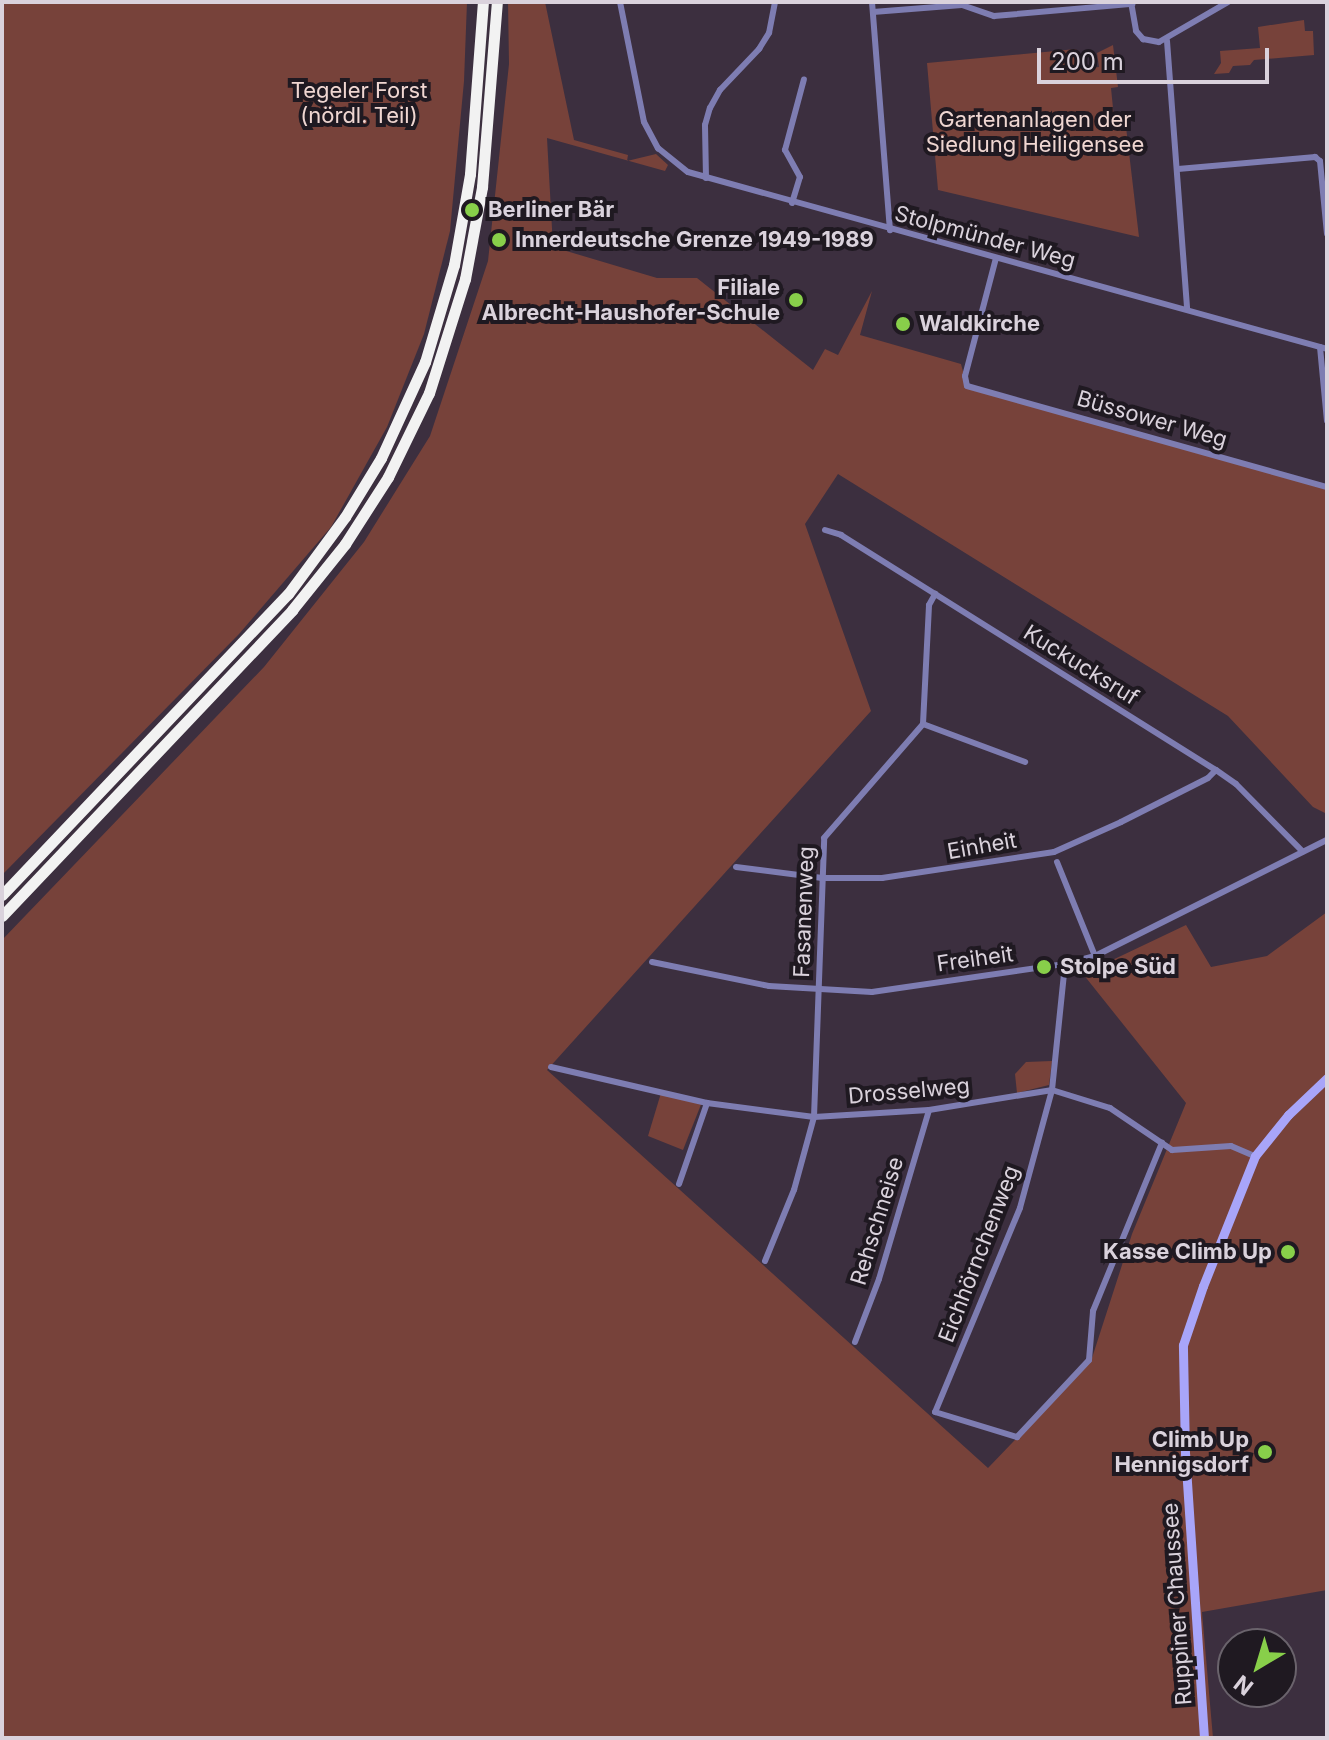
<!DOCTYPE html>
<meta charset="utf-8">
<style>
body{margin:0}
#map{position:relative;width:1329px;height:1740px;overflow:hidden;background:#3c2f3f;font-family:Inter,sans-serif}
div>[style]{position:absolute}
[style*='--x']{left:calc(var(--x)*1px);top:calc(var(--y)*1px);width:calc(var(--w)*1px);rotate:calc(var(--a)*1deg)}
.green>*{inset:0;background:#77423a}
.street>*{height:6px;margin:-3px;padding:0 3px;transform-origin:3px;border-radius:3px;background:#7e7db2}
.secondary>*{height:9px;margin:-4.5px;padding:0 4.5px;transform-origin:4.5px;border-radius:4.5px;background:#a8a5f9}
.highway>*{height:11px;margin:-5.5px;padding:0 5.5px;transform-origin:5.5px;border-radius:5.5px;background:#f2f2f2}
.dots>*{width:22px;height:22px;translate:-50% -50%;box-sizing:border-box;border:4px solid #1f1921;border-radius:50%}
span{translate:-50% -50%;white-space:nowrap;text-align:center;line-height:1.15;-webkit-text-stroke:8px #1f1921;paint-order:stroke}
.park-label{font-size:22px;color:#efd6d1}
.poi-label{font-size:22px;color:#dad2dc;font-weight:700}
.left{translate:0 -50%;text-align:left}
.right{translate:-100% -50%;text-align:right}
.street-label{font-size:22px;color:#dad2dc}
.frame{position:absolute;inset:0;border:4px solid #dad2dc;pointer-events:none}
.north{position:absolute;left:1217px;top:1628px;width:80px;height:80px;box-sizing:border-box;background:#1f1921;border:2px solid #6a636c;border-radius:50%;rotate:218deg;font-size:22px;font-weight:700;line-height:32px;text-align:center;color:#dad2dc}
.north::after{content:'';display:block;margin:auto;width:28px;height:36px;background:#88cf4a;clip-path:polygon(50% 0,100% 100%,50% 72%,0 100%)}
.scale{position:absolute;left:1037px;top:48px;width:232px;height:36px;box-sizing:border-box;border:4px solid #dad2dc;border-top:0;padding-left:10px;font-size:24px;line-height:28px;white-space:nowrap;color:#dad2dc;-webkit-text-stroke:6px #1f1921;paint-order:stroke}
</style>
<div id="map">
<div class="green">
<i style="clip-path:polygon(2px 2px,467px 2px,464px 81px,450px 231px,424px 334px,387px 427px,331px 527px,239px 634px,2px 875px)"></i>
<i style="clip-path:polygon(508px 2px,545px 2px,574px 140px,628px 155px,627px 161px,656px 154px,668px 165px,665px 171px,547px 138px,553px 247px,657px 278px,697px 278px,813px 370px,825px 349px,838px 355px,872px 291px,860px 335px,961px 364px,967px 386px,1327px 487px,1327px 814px,1313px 807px,1228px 716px,838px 474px,805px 524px,871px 711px,547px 1070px,988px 1468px,1091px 1361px,1132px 1234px,1186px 1103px,1083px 974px,1186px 925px,1211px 967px,1267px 956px,1327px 912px,1327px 1590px,1202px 1612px,1213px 1738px,2px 1738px,2px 940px,264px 667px,364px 542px,430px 436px,488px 261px,509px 64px)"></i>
<i style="clip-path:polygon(1304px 20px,1305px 31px,1313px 31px,1314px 55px,1254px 60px,1250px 65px,1233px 66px,1229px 73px,1214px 74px,1221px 63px,1220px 51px,1260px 48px,1258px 27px)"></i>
<i style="clip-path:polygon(1113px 45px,1118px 87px,1111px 88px,1115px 128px,1126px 127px,1139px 237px,938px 190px,927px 63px,1076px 49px,1082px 69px,1099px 67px,1097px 53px)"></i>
<i style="clip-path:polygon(1052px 1061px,1049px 1085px,1017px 1093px,1015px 1074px,1026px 1062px)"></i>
<i style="clip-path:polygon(661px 1093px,702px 1102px,683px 1150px,648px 1136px)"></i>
</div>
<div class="street">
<i style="--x:620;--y:2;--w:122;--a:78.7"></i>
<i style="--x:644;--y:122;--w:30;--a:62"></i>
<i style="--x:658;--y:148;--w:38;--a:39"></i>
<i style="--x:688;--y:172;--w:663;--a:15.48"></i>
<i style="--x:872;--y:2;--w:229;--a:85.5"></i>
<i style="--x:1131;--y:2;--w:29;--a:80"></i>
<i style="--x:1136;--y:31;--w:11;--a:49"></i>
<i style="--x:1143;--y:39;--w:16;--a:11"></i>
<i style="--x:1159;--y:42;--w:80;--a:-30.1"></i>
<i style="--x:873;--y:12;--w:89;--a:-4.5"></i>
<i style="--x:962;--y:5;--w:34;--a:19"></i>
<i style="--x:994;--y:16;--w:139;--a:-5"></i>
<i style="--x:1167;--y:41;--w:269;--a:85.7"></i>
<i style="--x:1178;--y:169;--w:138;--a:-5"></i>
<i style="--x:1315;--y:157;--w:6;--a:39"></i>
<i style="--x:1320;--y:161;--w:73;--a:84.5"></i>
<i style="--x:706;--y:178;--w:53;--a:-91.1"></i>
<i style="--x:705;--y:125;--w:18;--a:-74"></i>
<i style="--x:710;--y:108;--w:21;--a:-61"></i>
<i style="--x:720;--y:90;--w:57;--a:-46.4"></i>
<i style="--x:759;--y:49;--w:19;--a:-58"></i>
<i style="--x:769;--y:33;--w:32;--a:-79"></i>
<i style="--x:792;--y:203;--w:27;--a:-73"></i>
<i style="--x:800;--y:177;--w:31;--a:-119"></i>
<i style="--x:785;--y:150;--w:73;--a:-75"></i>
<i style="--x:996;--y:258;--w:122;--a:104.7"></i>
<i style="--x:965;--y:376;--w:10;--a:79"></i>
<i style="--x:967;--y:386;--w:374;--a:15.7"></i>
<i style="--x:1320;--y:347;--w:74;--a:84.6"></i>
<i style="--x:825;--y:530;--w:17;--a:17"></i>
<i style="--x:841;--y:535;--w:443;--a:32.1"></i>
<i style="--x:1216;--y:770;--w:24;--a:35"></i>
<i style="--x:1236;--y:784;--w:95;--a:45.4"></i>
<i style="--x:923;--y:724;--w:109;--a:20.4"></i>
<i style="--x:1057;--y:862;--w:101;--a:68"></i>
<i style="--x:736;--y:867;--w:87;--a:7.3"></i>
<i style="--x:822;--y:878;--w:60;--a:0"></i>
<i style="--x:882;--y:878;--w:174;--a:-8.6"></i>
<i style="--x:1054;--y:852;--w:73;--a:-24.1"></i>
<i style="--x:1121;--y:822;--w:97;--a:-26.8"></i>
<i style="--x:1208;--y:778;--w:11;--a:-45"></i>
<i style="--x:652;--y:962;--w:119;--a:11.6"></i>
<i style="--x:769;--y:986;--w:103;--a:3.3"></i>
<i style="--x:872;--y:992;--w:195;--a:-8.3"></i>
<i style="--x:1065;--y:964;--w:31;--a:-15"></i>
<i style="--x:1095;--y:956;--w:259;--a:-26.6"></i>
<i style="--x:1065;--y:964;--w:127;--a:95.9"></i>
<i style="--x:1052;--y:1090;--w:122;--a:105.2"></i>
<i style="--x:1020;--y:1208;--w:221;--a:112.6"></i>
<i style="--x:935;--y:1412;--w:86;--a:17"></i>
<i style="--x:1017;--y:1437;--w:105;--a:-46.9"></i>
<i style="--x:1089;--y:1360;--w:49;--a:-85.3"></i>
<i style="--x:1093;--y:1311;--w:182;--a:-67.7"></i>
<i style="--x:551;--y:1067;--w:160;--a:13"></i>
<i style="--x:707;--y:1103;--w:108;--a:7.5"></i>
<i style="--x:814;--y:1117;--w:115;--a:-3.5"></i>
<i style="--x:929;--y:1110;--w:125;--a:-9.2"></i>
<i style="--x:1052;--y:1090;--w:61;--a:17.2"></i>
<i style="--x:1110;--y:1108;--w:75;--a:34.1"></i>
<i style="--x:1172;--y:1150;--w:59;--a:-3.9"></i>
<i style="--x:1231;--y:1146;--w:26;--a:23"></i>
<i style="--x:679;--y:1184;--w:86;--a:-70.9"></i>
<i style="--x:765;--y:1261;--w:77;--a:-67.8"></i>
<i style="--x:794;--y:1190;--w:76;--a:-74.7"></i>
<i style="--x:814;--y:1117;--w:279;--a:-87.9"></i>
<i style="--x:824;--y:838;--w:151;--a:-49"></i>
<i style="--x:923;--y:724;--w:119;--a:-87.1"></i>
<i style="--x:929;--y:605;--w:13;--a:-61"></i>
<i style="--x:855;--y:1342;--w:67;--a:-69.1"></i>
<i style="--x:879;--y:1279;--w:176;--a:-73.5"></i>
</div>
<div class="secondary">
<i style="--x:1204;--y:1738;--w:285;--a:-93.8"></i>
<i style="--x:1185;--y:1454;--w:109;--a:-91.1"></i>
<i style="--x:1183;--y:1345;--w:62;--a:-71.3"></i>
<i style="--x:1203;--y:1286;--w:140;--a:-68.2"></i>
<i style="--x:1255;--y:1156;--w:53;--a:-51.2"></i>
<i style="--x:1288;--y:1115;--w:54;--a:-43.5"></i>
</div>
<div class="highway">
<i style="--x:2;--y:895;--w:415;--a:-46.5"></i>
<i style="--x:288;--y:594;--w:96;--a:-53.5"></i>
<i style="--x:345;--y:517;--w:69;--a:-58.6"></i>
<i style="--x:381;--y:458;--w:106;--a:-65.4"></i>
<i style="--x:425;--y:362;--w:101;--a:-73.4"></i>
<i style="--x:454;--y:265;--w:92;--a:-80"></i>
<i style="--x:470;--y:174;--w:172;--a:-85.7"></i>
<i style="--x:2;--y:916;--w:422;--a:-46.5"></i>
<i style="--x:292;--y:610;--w:85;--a:-51.2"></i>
<i style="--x:345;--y:544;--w:80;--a:-57.3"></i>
<i style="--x:388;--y:477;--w:93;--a:-64"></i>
<i style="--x:429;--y:393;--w:120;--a:-72.5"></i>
<i style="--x:465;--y:279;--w:94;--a:-79.5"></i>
<i style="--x:482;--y:187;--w:186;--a:-85.4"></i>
</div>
<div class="dots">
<i style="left:472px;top:210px;background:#88cf4a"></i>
<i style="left:499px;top:240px;background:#88cf4a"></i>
<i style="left:796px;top:300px;background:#88cf4a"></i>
<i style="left:903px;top:324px;background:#88cf4a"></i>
<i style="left:1044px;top:967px;background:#88cf4a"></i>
<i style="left:1288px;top:1252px;background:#88cf4a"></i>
<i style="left:1265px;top:1452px;background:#88cf4a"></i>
</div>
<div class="park-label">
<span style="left:359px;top:103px">Tegeler Forst<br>(nördl. Teil)</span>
<span style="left:1035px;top:132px">Gartenanlagen der<br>Siedlung Heiligensee</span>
</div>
<div class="poi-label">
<span class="left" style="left:488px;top:210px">Berliner Bär</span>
<span class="left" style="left:515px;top:240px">Innerdeutsche Grenze 1949-1989</span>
<span class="right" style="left:780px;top:300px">Filiale<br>Albrecht-Haushofer-Schule</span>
<span class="left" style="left:919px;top:324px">Waldkirche</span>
<span class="left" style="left:1060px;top:967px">Stolpe Süd</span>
<span class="right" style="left:1272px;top:1252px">Kasse Climb Up</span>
<span class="right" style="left:1249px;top:1452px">Climb Up<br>Hennigsdorf</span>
</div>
<div class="street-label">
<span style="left:985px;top:237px;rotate:15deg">Stolpmünder Weg</span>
<span style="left:1152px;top:419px;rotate:16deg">Büssower Weg</span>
<span style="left:1081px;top:665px;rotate:32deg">Kuckucksruf</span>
<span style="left:982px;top:846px;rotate:-10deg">Einheit</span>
<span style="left:804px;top:912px;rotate:-88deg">Fasanenweg</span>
<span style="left:975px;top:959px;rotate:-8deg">Freiheit</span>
<span style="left:909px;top:1091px;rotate:-5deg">Drosselweg</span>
<span style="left:877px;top:1221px;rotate:-73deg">Rehschneise</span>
<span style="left:979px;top:1254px;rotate:-69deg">Eichhörnchenweg</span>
<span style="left:1177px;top:1604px;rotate:-94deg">Ruppiner Chaussee</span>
</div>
<div class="frame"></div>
<div class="north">N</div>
<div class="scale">200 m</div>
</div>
